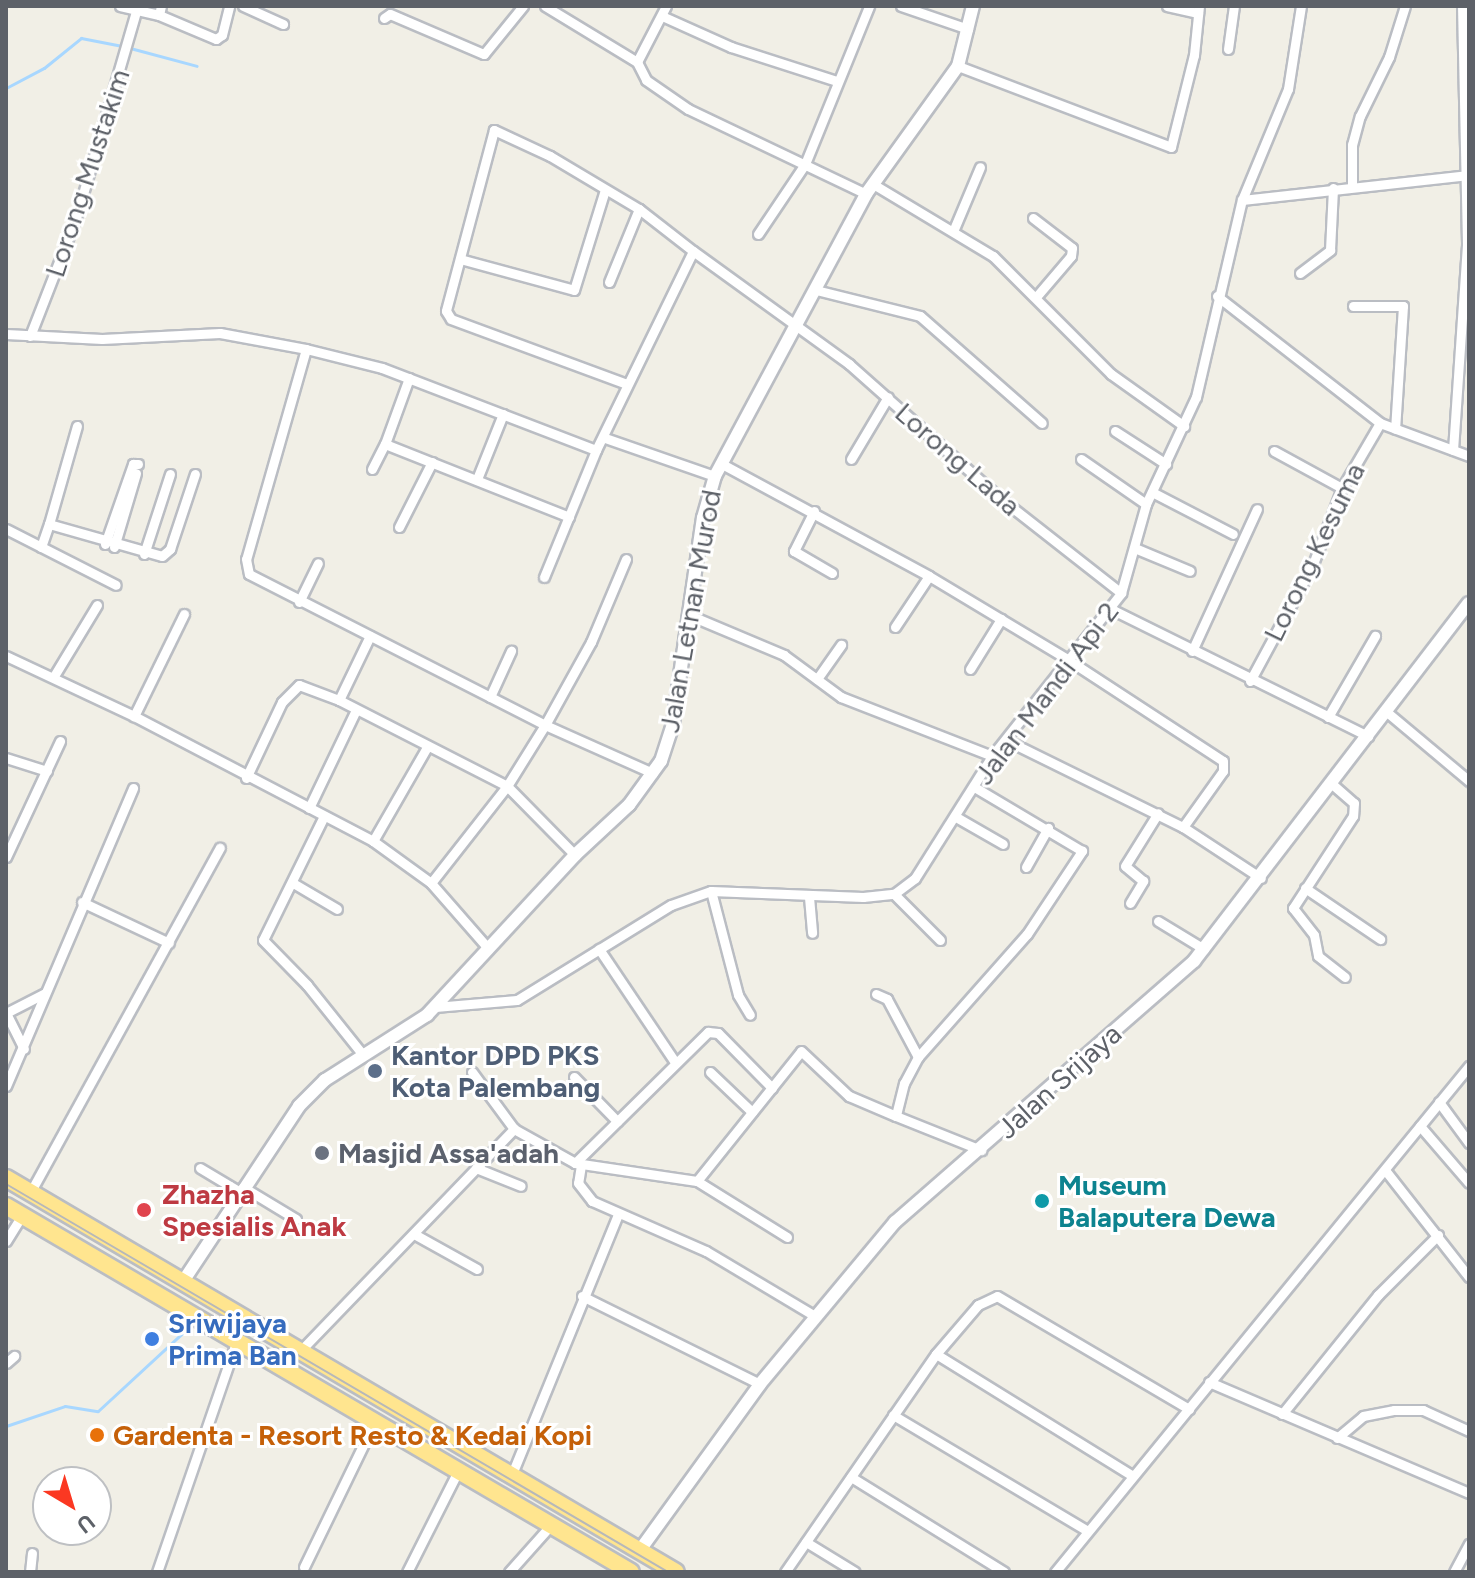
<!DOCTYPE html>
<style>
body{margin:0}
#map{position:relative;width:1475px;height:1578px;overflow:hidden;background:#f1efe6;font-family:Figtree,sans-serif}
div>[style]{position:absolute}
[style*='--x']{left:calc(var(--x)*1px);top:calc(var(--y)*1px);width:calc(var(--w)*1px);rotate:calc(var(--a)*1deg)}
.stream>*{height:3px;margin:-1.5px;padding:0 1.5px;transform-origin:1.5px;border-radius:1.5px;background:#a8d7ff}
.roads{filter:drop-shadow(2px 0 #babdc3) drop-shadow(-2px 0 #babdc3) drop-shadow(0 2px #babdc3) drop-shadow(0 -2px #babdc3)}
.street>*{height:9px;margin:-4.5px;padding:0 4.5px;transform-origin:4.5px;border-radius:4.5px;background:#fff}
.secondary>*{height:12px;margin:-6px;padding:0 6px;transform-origin:6px;border-radius:6px;background:#fff}
.highway>*{height:16px;margin:-8px;padding:0 8px;transform-origin:8px;border-radius:8px;background:#ffe58f}
.tram>*{height:2px;margin:-1px;padding:0 1px;transform-origin:1px;border-radius:1px;background:#b7b8b9}
.dots>*{width:22px;height:22px;translate:-50% -50%;box-sizing:border-box;border:4px solid #fff;border-radius:50%}
span{translate:-50% -50%;white-space:nowrap;text-align:center;line-height:1.15;-webkit-text-stroke:6px #fff;paint-order:stroke}
.street-label{font-size:28px;color:#5d6168}
.service-label{font-size:28px;color:#4e5e75;font-weight:700}
.left{translate:0 -50%;text-align:left}
.worship-label{font-size:28px;color:#5b616d;font-weight:700}
.culture-label{font-size:28px;color:#0d838f;font-weight:700}
.health-label{font-size:28px;color:#be3a42;font-weight:700}
.shop-label{font-size:28px;color:#366cbe;font-weight:700}
.food-label{font-size:28px;color:#c56008;font-weight:700}
.frame{position:absolute;inset:0;border:8px solid #5d6168;pointer-events:none}
.north{position:absolute;left:32px;top:1466px;width:80px;height:80px;box-sizing:border-box;background:#fff;border:2px solid #bec0c3;border-radius:50%;rotate:142deg;font-size:22px;font-weight:700;line-height:32px;text-align:center;color:#5d6168}
.north::after{content:'';display:block;margin:auto;width:28px;height:36px;background:#fb3822;clip-path:polygon(50% 0,100% 100%,50% 72%,0 100%)}
</style>
<div id="map">
<div class="stream">
<i style="--x:130;--y:48;--w:69;--a:15"></i>
<i style="--x:6;--y:88;--w:43;--a:-27.8"></i>
<i style="--x:44;--y:68;--w:48;--a:-39"></i>
<i style="--x:81;--y:38;--w:42;--a:11"></i>
<i style="--x:6;--y:1426;--w:62;--a:-18.7"></i>
<i style="--x:65;--y:1406;--w:33;--a:9"></i>
<i style="--x:98;--y:1411;--w:121;--a:-42.7"></i>
</div>
<div class="roads">
<div class="street">
<i style="--x:120;--y:6;--w:40;--a:13"></i>
<i style="--x:161;--y:6;--w:9;--a:103"></i>
<i style="--x:159;--y:15;--w:62;--a:22.8"></i>
<i style="--x:216;--y:39;--w:7;--a:-34"></i>
<i style="--x:222;--y:35;--w:30;--a:-76"></i>
<i style="--x:243;--y:6;--w:44;--a:24.2"></i>
<i style="--x:545;--y:6;--w:108;--a:31.3"></i>
<i style="--x:666;--y:6;--w:63;--a:117.4"></i>
<i style="--x:637;--y:62;--w:20;--a:63"></i>
<i style="--x:646;--y:80;--w:51;--a:34.6"></i>
<i style="--x:688;--y:109;--w:197;--a:25.5"></i>
<i style="--x:901;--y:6;--w:71;--a:18.9"></i>
<i style="--x:1167;--y:6;--w:32;--a:13"></i>
<i style="--x:662;--y:16;--w:76;--a:24.2"></i>
<i style="--x:731;--y:47;--w:111;--a:17.8"></i>
<i style="--x:384;--y:18;--w:7;--a:-34"></i>
<i style="--x:390;--y:14;--w:102;--a:23.1"></i>
<i style="--x:484;--y:54;--w:62;--a:-50.9"></i>
<i style="--x:1228;--y:49;--w:43;--a:-82.1"></i>
<i style="--x:958;--y:66;--w:228;--a:20.8"></i>
<i style="--x:1171;--y:147;--w:95;--a:-76"></i>
<i style="--x:1194;--y:55;--w:49;--a:-84.2"></i>
<i style="--x:873;--y:184;--w:140;--a:31"></i>
<i style="--x:993;--y:256;--w:167;--a:45"></i>
<i style="--x:1111;--y:374;--w:90;--a:35.5"></i>
<i style="--x:1352;--y:186;--w:41;--a:-90"></i>
<i style="--x:1352;--y:145;--w:30;--a:-75"></i>
<i style="--x:1360;--y:116;--w:66;--a:-63.8"></i>
<i style="--x:1389;--y:57;--w:53;--a:-72.6"></i>
<i style="--x:1242;--y:200;--w:228;--a:-6.3"></i>
<i style="--x:1033;--y:218;--w:49;--a:37.6"></i>
<i style="--x:1072;--y:248;--w:8;--a:97"></i>
<i style="--x:1071;--y:256;--w:54;--a:130.5"></i>
<i style="--x:954;--y:229;--w:67;--a:-67.2"></i>
<i style="--x:758;--y:234;--w:84;--a:-56.1"></i>
<i style="--x:805;--y:164;--w:170;--a:-67.9"></i>
<i style="--x:693;--y:251;--w:193;--a:35.9"></i>
<i style="--x:849;--y:364;--w:202;--a:41.6"></i>
<i style="--x:1000;--y:498;--w:154;--a:38.1"></i>
<i style="--x:460;--y:259;--w:118;--a:15.2"></i>
<i style="--x:574;--y:290;--w:105;--a:-72.8"></i>
<i style="--x:1300;--y:273;--w:38;--a:-37"></i>
<i style="--x:1330;--y:250;--w:62;--a:-87.2"></i>
<i style="--x:609;--y:282;--w:79;--a:-67.7"></i>
<i style="--x:816;--y:290;--w:107;--a:14"></i>
<i style="--x:920;--y:316;--w:162;--a:41.3"></i>
<i style="--x:1217;--y:296;--w:207;--a:37.9"></i>
<i style="--x:1380;--y:423;--w:95;--a:20.3"></i>
<i style="--x:1353;--y:306;--w:50;--a:0"></i>
<i style="--x:1403;--y:306;--w:123;--a:93.7"></i>
<i style="--x:6;--y:334;--w:96;--a:3"></i>
<i style="--x:102;--y:339;--w:118;--a:-2.9"></i>
<i style="--x:220;--y:333;--w:87;--a:10.5"></i>
<i style="--x:306;--y:349;--w:78;--a:14"></i>
<i style="--x:382;--y:368;--w:229;--a:21"></i>
<i style="--x:30;--y:336;--w:127;--a:-68.7"></i>
<i style="--x:76;--y:218;--w:219;--a:-73.8"></i>
<i style="--x:306;--y:349;--w:218;--a:105.9"></i>
<i style="--x:246;--y:559;--w:15;--a:79"></i>
<i style="--x:249;--y:574;--w:332;--a:27"></i>
<i style="--x:545;--y:725;--w:118;--a:24"></i>
<i style="--x:409;--y:378;--w:70;--a:110"></i>
<i style="--x:385;--y:444;--w:198;--a:21.6"></i>
<i style="--x:1115;--y:431;--w:61;--a:32.9"></i>
<i style="--x:605;--y:438;--w:116;--a:19.1"></i>
<i style="--x:1453;--y:450;--w:207;--a:-86.1"></i>
<i style="--x:1467;--y:243;--w:237;--a:-91.2"></i>
<i style="--x:1274;--y:451;--w:77;--a:28.6"></i>
<i style="--x:851;--y:459;--w:72;--a:-59.2"></i>
<i style="--x:1081;--y:459;--w:79;--a:34.7"></i>
<i style="--x:722;--y:464;--w:235;--a:28.4"></i>
<i style="--x:929;--y:576;--w:161;--a:31"></i>
<i style="--x:1067;--y:659;--w:186;--a:33.2"></i>
<i style="--x:1223;--y:761;--w:10;--a:90"></i>
<i style="--x:1223;--y:771;--w:69;--a:125.5"></i>
<i style="--x:372;--y:469;--w:28;--a:-63"></i>
<i style="--x:477;--y:479;--w:70;--a:-68.2"></i>
<i style="--x:1152;--y:492;--w:91;--a:27.4"></i>
<i style="--x:814;--y:511;--w:45;--a:116.6"></i>
<i style="--x:794;--y:551;--w:44;--a:30.1"></i>
<i style="--x:49;--y:524;--w:102;--a:-74.1"></i>
<i style="--x:399;--y:527;--w:73;--a:-63.1"></i>
<i style="--x:6;--y:529;--w:123;--a:27"></i>
<i style="--x:105;--y:544;--w:85;--a:-70.7"></i>
<i style="--x:133;--y:464;--w:5;--a:0"></i>
<i style="--x:41;--y:547;--w:24;--a:-71"></i>
<i style="--x:49;--y:524;--w:117;--a:15.8"></i>
<i style="--x:162;--y:556;--w:11;--a:-41"></i>
<i style="--x:170;--y:549;--w:79;--a:-71.6"></i>
<i style="--x:114;--y:547;--w:77;--a:-73.4"></i>
<i style="--x:1137;--y:549;--w:57;--a:22.5"></i>
<i style="--x:144;--y:554;--w:84;--a:-72"></i>
<i style="--x:544;--y:577;--w:137;--a:-67.7"></i>
<i style="--x:596;--y:450;--w:221;--a:-64"></i>
<i style="--x:693;--y:251;--w:68;--a:-142.1"></i>
<i style="--x:639;--y:209;--w:104;--a:-149.2"></i>
<i style="--x:550;--y:156;--w:62;--a:-155.1"></i>
<i style="--x:494;--y:130;--w:187;--a:104.9"></i>
<i style="--x:446;--y:311;--w:9;--a:58"></i>
<i style="--x:451;--y:319;--w:188;--a:20.3"></i>
<i style="--x:299;--y:602;--w:43;--a:-64"></i>
<i style="--x:1111;--y:609;--w:287;--a:26.3"></i>
<i style="--x:184;--y:614;--w:114;--a:116.1"></i>
<i style="--x:134;--y:716;--w:270;--a:27.6"></i>
<i style="--x:373;--y:841;--w:72;--a:35.9"></i>
<i style="--x:431;--y:883;--w:85;--a:48.8"></i>
<i style="--x:689;--y:615;--w:103;--a:22.8"></i>
<i style="--x:784;--y:655;--w:71;--a:36.4"></i>
<i style="--x:841;--y:697;--w:162;--a:21.3"></i>
<i style="--x:895;--y:627;--w:61;--a:-56.3"></i>
<i style="--x:1192;--y:651;--w:156;--a:-65.4"></i>
<i style="--x:6;--y:656;--w:141;--a:25.1"></i>
<i style="--x:970;--y:669;--w:59;--a:-58.2"></i>
<i style="--x:54;--y:676;--w:83;--a:-58.8"></i>
<i style="--x:817;--y:679;--w:42;--a:-54.8"></i>
<i style="--x:1250;--y:681;--w:133;--a:-61.7"></i>
<i style="--x:1313;--y:564;--w:81;--a:-69.1"></i>
<i style="--x:1342;--y:488;--w:75;--a:-59.7"></i>
<i style="--x:490;--y:697;--w:51;--a:-65.5"></i>
<i style="--x:339;--y:700;--w:71;--a:-64.2"></i>
<i style="--x:1388;--y:713;--w:106;--a:40"></i>
<i style="--x:1328;--y:717;--w:94;--a:-59.9"></i>
<i style="--x:1006;--y:740;--w:197;--a:26.2"></i>
<i style="--x:1183;--y:827;--w:93;--a:33.2"></i>
<i style="--x:6;--y:758;--w:43;--a:17.6"></i>
<i style="--x:246;--y:778;--w:84;--a:-64.7"></i>
<i style="--x:282;--y:702;--w:24;--a:-45"></i>
<i style="--x:299;--y:685;--w:43;--a:20.6"></i>
<i style="--x:339;--y:700;--w:189;--a:27.1"></i>
<i style="--x:507;--y:786;--w:97;--a:45.4"></i>
<i style="--x:1332;--y:784;--w:29;--a:41"></i>
<i style="--x:1354;--y:803;--w:13;--a:94"></i>
<i style="--x:1353;--y:816;--w:110;--a:123.1"></i>
<i style="--x:1293;--y:908;--w:34;--a:52"></i>
<i style="--x:1314;--y:935;--w:21;--a:79"></i>
<i style="--x:1318;--y:956;--w:34;--a:38"></i>
<i style="--x:309;--y:808;--w:109;--a:-64.4"></i>
<i style="--x:324;--y:816;--w:138;--a:116.2"></i>
<i style="--x:263;--y:940;--w:63;--a:45.6"></i>
<i style="--x:307;--y:985;--w:90;--a:51.3"></i>
<i style="--x:956;--y:817;--w:54;--a:29.9"></i>
<i style="--x:373;--y:841;--w:108;--a:-60.1"></i>
<i style="--x:6;--y:857;--w:128;--a:-65"></i>
<i style="--x:1026;--y:867;--w:45;--a:-60.6"></i>
<i style="--x:293;--y:883;--w:51;--a:30.6"></i>
<i style="--x:431;--y:883;--w:123;--a:-51.9"></i>
<i style="--x:507;--y:786;--w:72;--a:-58.1"></i>
<i style="--x:545;--y:725;--w:95;--a:-61"></i>
<i style="--x:591;--y:642;--w:90;--a:-67.1"></i>
<i style="--x:1305;--y:888;--w:91;--a:34.2"></i>
<i style="--x:711;--y:891;--w:107;--a:75.4"></i>
<i style="--x:738;--y:995;--w:23;--a:59"></i>
<i style="--x:894;--y:894;--w:65;--a:45"></i>
<i style="--x:809;--y:897;--w:36;--a:85"></i>
<i style="--x:82;--y:902;--w:96;--a:25.2"></i>
<i style="--x:1130;--y:903;--w:26;--a:-59"></i>
<i style="--x:1143;--y:881;--w:23;--a:-140"></i>
<i style="--x:1125;--y:866;--w:62;--a:-58.1"></i>
<i style="--x:1158;--y:921;--w:54;--a:31.3"></i>
<i style="--x:599;--y:949;--w:136;--a:56.1"></i>
<i style="--x:876;--y:994;--w:12;--a:24"></i>
<i style="--x:887;--y:999;--w:66;--a:61.9"></i>
<i style="--x:918;--y:1057;--w:30;--a:118"></i>
<i style="--x:904;--y:1083;--w:34;--a:104"></i>
<i style="--x:896;--y:1116;--w:92;--a:21.8"></i>
<i style="--x:435;--y:1007;--w:82;--a:-4.9"></i>
<i style="--x:517;--y:1000;--w:181;--a:-31.7"></i>
<i style="--x:671;--y:905;--w:42;--a:-19.3"></i>
<i style="--x:711;--y:891;--w:152;--a:2.3"></i>
<i style="--x:863;--y:897;--w:31;--a:-6"></i>
<i style="--x:894;--y:894;--w:26;--a:-37"></i>
<i style="--x:915;--y:878;--w:144;--a:-57.7"></i>
<i style="--x:992;--y:756;--w:208;--a:-51.6"></i>
<i style="--x:1121;--y:593;--w:92;--a:-74.3"></i>
<i style="--x:1146;--y:504;--w:118;--a:-65"></i>
<i style="--x:1196;--y:397;--w:202;--a:-76.9"></i>
<i style="--x:1242;--y:200;--w:120;--a:-67.5"></i>
<i style="--x:1288;--y:89;--w:84;--a:-81.1"></i>
<i style="--x:6;--y:1013;--w:44;--a:-27.1"></i>
<i style="--x:6;--y:1013;--w:40;--a:63.4"></i>
<i style="--x:918;--y:1057;--w:164;--a:-48.5"></i>
<i style="--x:1027;--y:934;--w:100;--a:-56.5"></i>
<i style="--x:1082;--y:851;--w:126;--a:-149.3"></i>
<i style="--x:472;--y:1072;--w:71;--a:53.6"></i>
<i style="--x:514;--y:1129;--w:70;--a:29.1"></i>
<i style="--x:575;--y:1163;--w:123;--a:8.4"></i>
<i style="--x:697;--y:1181;--w:106;--a:31.9"></i>
<i style="--x:710;--y:1072;--w:58;--a:43.6"></i>
<i style="--x:574;--y:1077;--w:62;--a:45.7"></i>
<i style="--x:6;--y:1086;--w:324;--a:-66.9"></i>
<i style="--x:1439;--y:1102;--w:51;--a:53.8"></i>
<i style="--x:1420;--y:1126;--w:75;--a:49.3"></i>
<i style="--x:575;--y:1163;--w:187;--a:-44.6"></i>
<i style="--x:708;--y:1032;--w:10;--a:6"></i>
<i style="--x:718;--y:1033;--w:77;--a:45.5"></i>
<i style="--x:581;--y:1165;--w:18;--a:99"></i>
<i style="--x:578;--y:1183;--w:23;--a:52"></i>
<i style="--x:592;--y:1201;--w:124;--a:23.7"></i>
<i style="--x:706;--y:1251;--w:127;--a:30.8"></i>
<i style="--x:200;--y:1168;--w:47;--a:31"></i>
<i style="--x:476;--y:1168;--w:48;--a:21.8"></i>
<i style="--x:1385;--y:1170;--w:136;--a:51.9"></i>
<i style="--x:697;--y:1181;--w:166;--a:-51.3"></i>
<i style="--x:801;--y:1051;--w:66;--a:43.2"></i>
<i style="--x:849;--y:1096;--w:51;--a:23.1"></i>
<i style="--x:243;--y:1187;--w:62;--a:31.1"></i>
<i style="--x:30;--y:1193;--w:394;--a:-61.2"></i>
<i style="--x:414;--y:1234;--w:72;--a:29.1"></i>
<i style="--x:6;--y:1241;--w:31;--a:-58"></i>
<i style="--x:582;--y:1296;--w:199;--a:26.3"></i>
<i style="--x:302;--y:1349;--w:306;--a:-46.1"></i>
<i style="--x:936;--y:1354;--w:229;--a:31.8"></i>
<i style="--x:6;--y:1363;--w:11;--a:-41"></i>
<i style="--x:1209;--y:1382;--w:283;--a:23.1"></i>
<i style="--x:1282;--y:1414;--w:153;--a:-51.1"></i>
<i style="--x:1378;--y:1295;--w:85;--a:-45"></i>
<i style="--x:893;--y:1415;--w:225;--a:30.8"></i>
<i style="--x:1337;--y:1438;--w:34;--a:-40"></i>
<i style="--x:1363;--y:1416;--w:32;--a:-11"></i>
<i style="--x:1394;--y:1410;--w:29;--a:0"></i>
<i style="--x:1423;--y:1410;--w:51;--a:24.5"></i>
<i style="--x:512;--y:1474;--w:281;--a:-67.8"></i>
<i style="--x:851;--y:1477;--w:180;--a:31.8"></i>
<i style="--x:806;--y:1542;--w:57;--a:31.5"></i>
<i style="--x:304;--y:1567;--w:162;--a:-64.1"></i>
<i style="--x:30;--y:1572;--w:19;--a:-84"></i>
<i style="--x:157;--y:1572;--w:245;--a:-71"></i>
<i style="--x:407;--y:1572;--w:113;--a:-63.2"></i>
<i style="--x:509;--y:1572;--w:62;--a:-48.3"></i>
<i style="--x:785;--y:1572;--w:265;--a:-55.3"></i>
<i style="--x:936;--y:1354;--w:65;--a:-49.4"></i>
<i style="--x:978;--y:1305;--w:21;--a:-25"></i>
<i style="--x:997;--y:1296;--w:223;--a:30.5"></i>
<i style="--x:1055;--y:1572;--w:654;--a:-50.71"></i>
<i style="--x:1454;--y:1572;--w:32;--a:-62"></i>
</div>
<div class="secondary">
<i style="--x:182;--y:1283;--w:212;--a:-56.5"></i>
<i style="--x:299;--y:1106;--w:37;--a:-45"></i>
<i style="--x:325;--y:1080;--w:121;--a:-32.5"></i>
<i style="--x:427;--y:1015;--w:218;--a:-47.2"></i>
<i style="--x:575;--y:855;--w:74;--a:-42.8"></i>
<i style="--x:629;--y:805;--w:54;--a:-54"></i>
<i style="--x:661;--y:761;--w:40;--a:-72"></i>
<i style="--x:673;--y:723;--w:207;--a:-81.7"></i>
<i style="--x:703;--y:518;--w:44;--a:-74.1"></i>
<i style="--x:715;--y:476;--w:320;--a:-61.8"></i>
<i style="--x:866;--y:194;--w:158;--a:-54.3"></i>
<i style="--x:958;--y:66;--w:62;--a:-76"></i>
<i style="--x:640;--y:1550;--w:205;--a:-54.1"></i>
<i style="--x:760;--y:1384;--w:211;--a:-50.2"></i>
<i style="--x:895;--y:1222;--w:397;--a:-41.1"></i>
<i style="--x:1194;--y:961;--w:451;--a:-52.5"></i>
</div>
<div class="highway">
<i style="--x:6;--y:1178;--w:777;--a:30.46"></i>
<i style="--x:6;--y:1206;--w:724;--a:30.35"></i>
</div>
</div>
<div class="tram">
<i style="--x:6;--y:1184;--w:767;--a:30.37"></i>
</div>
<div class="dots">
<i style="left:375px;top:1071px;background:#5c6f8a"></i>
<i style="left:322px;top:1153px;background:#6b7280"></i>
<i style="left:1042px;top:1201px;background:#0f9aa8"></i>
<i style="left:144px;top:1210px;background:#e0444e"></i>
<i style="left:152px;top:1339px;background:#3f7fe0"></i>
<i style="left:97px;top:1435px;background:#e8710a"></i>
</div>
<div class="street-label">
<span style="left:87px;top:173px;rotate:-72deg">Lorong Mustakim</span>
<span style="left:958px;top:459px;rotate:41deg">Lorong Lada</span>
<span style="left:1314px;top:552px;rotate:-64deg">Lorong Kesuma</span>
<span style="left:690px;top:611px;rotate:-80deg">Jalan Letnan Murod</span>
<span style="left:1046px;top:693px;rotate:-53deg">Jalan Mandi Api 2</span>
<span style="left:1059px;top:1081px;rotate:-42deg">Jalan Srijaya</span>
</div>
<div class="service-label">
<span class="left" style="left:391px;top:1071px">Kantor DPD PKS<br>Kota Palembang</span>
</div>
<div class="worship-label">
<span class="left" style="left:338px;top:1153px">Masjid Assa'adah</span>
</div>
<div class="culture-label">
<span class="left" style="left:1058px;top:1201px">Museum<br>Balaputera Dewa</span>
</div>
<div class="health-label">
<span class="left" style="left:162px;top:1210px">Zhazha<br>Spesialis Anak</span>
</div>
<div class="shop-label">
<span class="left" style="left:168px;top:1339px">Sriwijaya<br>Prima Ban</span>
</div>
<div class="food-label">
<span class="left" style="left:113px;top:1435px">Gardenta - Resort Resto &amp; Kedai Kopi</span>
</div>
<div class="frame"></div>
<div class="north">U</div>
</div>
